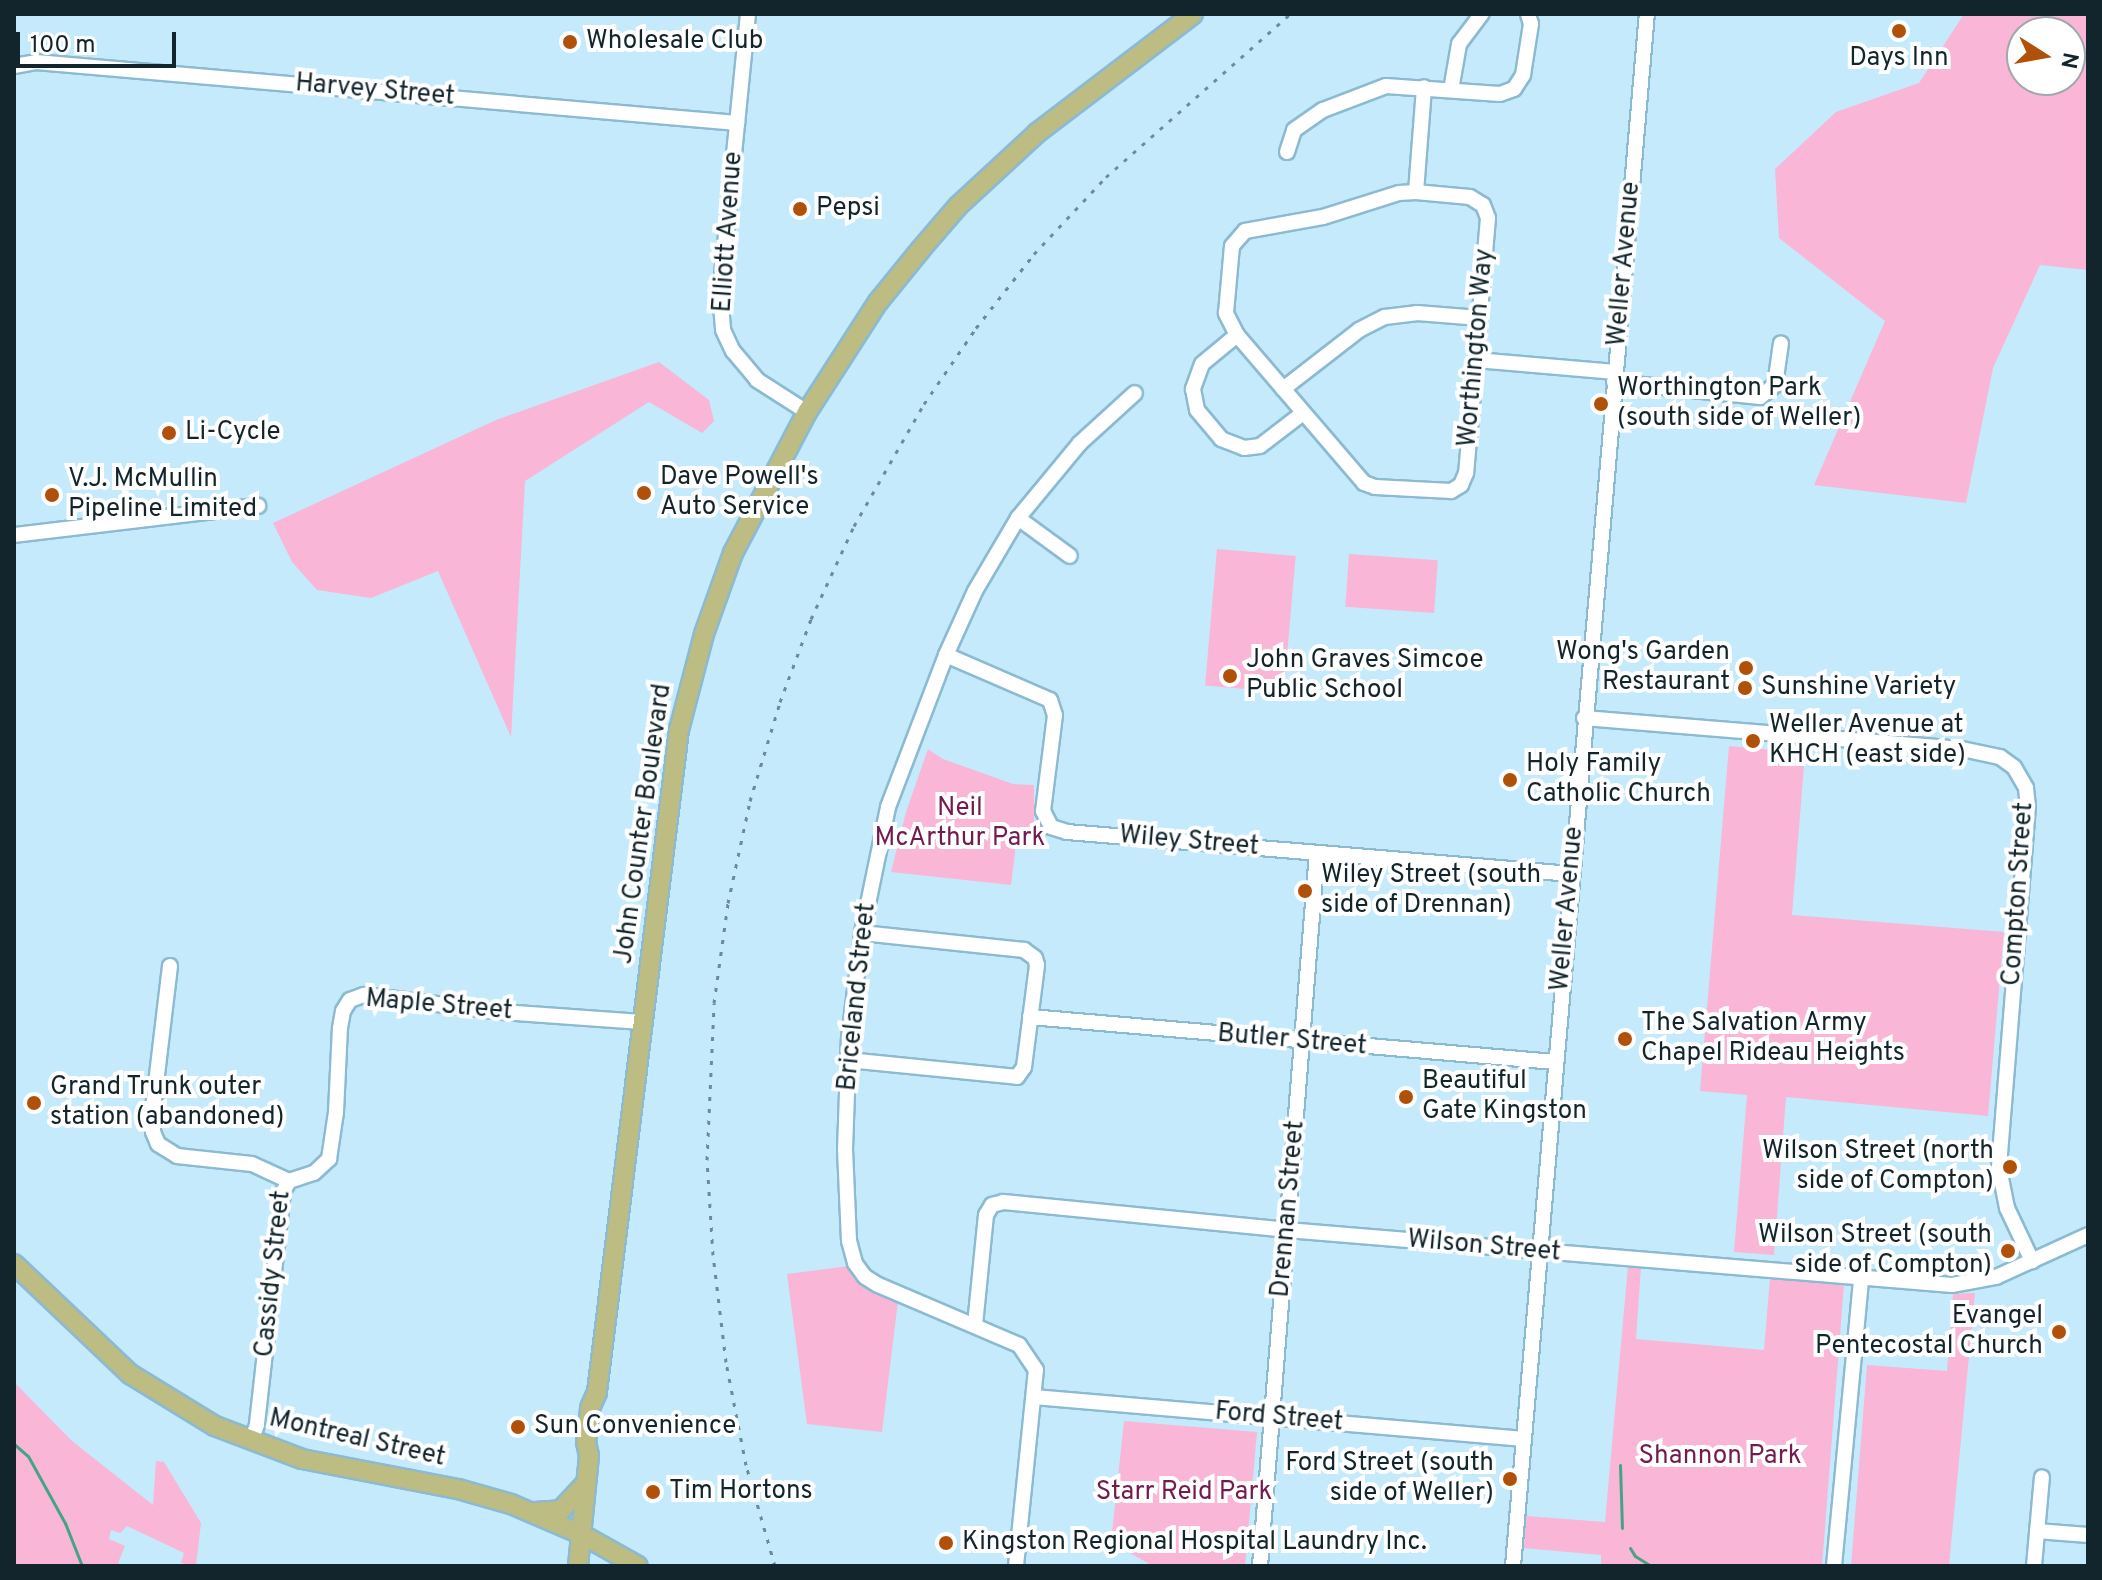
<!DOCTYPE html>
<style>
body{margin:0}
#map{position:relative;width:2102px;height:1580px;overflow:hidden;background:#c4eafc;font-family:Overpass,sans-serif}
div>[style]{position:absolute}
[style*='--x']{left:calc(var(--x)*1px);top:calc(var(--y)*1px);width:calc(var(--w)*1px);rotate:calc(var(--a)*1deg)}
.green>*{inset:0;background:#fab6d7;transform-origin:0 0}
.stream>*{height:3px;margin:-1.5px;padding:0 1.5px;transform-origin:1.5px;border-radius:1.5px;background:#45a485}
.roads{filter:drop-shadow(2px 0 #8cbad0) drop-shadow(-2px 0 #8cbad0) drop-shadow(0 2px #8cbad0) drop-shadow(0 -2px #8cbad0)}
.minor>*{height:14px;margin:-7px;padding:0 7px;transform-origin:7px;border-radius:7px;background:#fff}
.major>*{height:18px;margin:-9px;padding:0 9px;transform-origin:9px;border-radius:9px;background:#bcbc83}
.rail>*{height:3px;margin-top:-1.5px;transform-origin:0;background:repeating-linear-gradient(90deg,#6d8a97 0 4px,transparent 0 12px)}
.dots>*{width:22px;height:22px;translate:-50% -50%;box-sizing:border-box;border:4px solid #fff;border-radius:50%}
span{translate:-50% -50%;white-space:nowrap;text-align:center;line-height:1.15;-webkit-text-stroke:8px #fff;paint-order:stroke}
.poi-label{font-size:26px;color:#12252d}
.left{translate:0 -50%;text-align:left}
.right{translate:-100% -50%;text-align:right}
.street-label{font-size:26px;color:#12252d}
.park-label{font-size:26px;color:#731b4f}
.frame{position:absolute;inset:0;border:16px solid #12252d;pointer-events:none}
.north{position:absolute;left:2006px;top:16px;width:80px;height:80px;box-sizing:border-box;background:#fff;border:2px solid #a0a8ab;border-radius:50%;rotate:101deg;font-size:22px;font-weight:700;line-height:32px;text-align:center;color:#12252d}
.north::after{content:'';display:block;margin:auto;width:28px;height:36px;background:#b05009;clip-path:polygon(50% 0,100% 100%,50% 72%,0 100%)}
.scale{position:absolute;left:16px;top:32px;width:160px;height:36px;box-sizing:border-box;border:4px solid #12252d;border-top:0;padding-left:10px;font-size:24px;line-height:28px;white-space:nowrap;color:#12252d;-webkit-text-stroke:6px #fff;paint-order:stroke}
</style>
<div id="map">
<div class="green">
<i style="clip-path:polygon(evenodd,1964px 14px,2088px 14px,2088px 270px,2040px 265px,1993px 368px,1966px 503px,1814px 485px,1885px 321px,1779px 238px,1775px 169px,1836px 112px,1919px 83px,1964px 14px,2022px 32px,2070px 32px,2070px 80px,2022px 80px,2022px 32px)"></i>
<i style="clip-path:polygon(659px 362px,709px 400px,714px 421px,702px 433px,649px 402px,525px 481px,511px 737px,438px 571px,371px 598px,317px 590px,292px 562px,273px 523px,496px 420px)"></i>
<i style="left:1217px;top:549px;width:79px;height:137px;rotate:5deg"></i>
<i style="left:1349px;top:554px;width:89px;height:53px;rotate:4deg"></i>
<i style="clip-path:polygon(1729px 746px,1805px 753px,1792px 915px,2004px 932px,1988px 1116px,1786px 1097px,1774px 1255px,1734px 1252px,1747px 1095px,1700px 1091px)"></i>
<i style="clip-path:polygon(928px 749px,943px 759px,1013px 784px,1034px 785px,1034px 825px,1016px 845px,1011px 885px,891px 872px,906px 812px)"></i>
<i style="clip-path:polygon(849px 1266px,865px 1285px,898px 1301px,882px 1432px,807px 1424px,787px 1274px)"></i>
<i style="clip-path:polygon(1628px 1266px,1641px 1267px,1636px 1339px,1764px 1350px,1770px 1278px,1844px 1284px,1822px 1566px,1601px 1566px,1601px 1555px,1524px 1548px,1526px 1516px,1605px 1522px)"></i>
<i style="clip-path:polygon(1975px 1293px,1949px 1566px,1851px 1566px,1867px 1365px,1947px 1371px,1953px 1294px)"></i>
<i style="clip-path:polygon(14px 1382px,72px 1441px,153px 1505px,156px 1461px,164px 1462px,201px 1523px,196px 1566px,181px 1563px,184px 1553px,127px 1526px,120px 1533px,111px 1530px,109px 1539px,125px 1546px,118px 1563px,124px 1566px,14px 1566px)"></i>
<i style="clip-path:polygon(1124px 1421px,1257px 1432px,1245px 1566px,1153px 1566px,1111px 1542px)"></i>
</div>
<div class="stream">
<i style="--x:14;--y:1444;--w:18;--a:41"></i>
<i style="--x:28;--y:1456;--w:77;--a:61.1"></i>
<i style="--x:65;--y:1523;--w:46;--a:68.4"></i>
<i style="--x:1620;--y:1465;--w:63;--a:88.2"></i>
<i style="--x:1630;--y:1548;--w:9;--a:58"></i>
<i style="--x:1635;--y:1556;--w:19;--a:32"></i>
</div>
<div class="roads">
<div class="minor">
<i style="--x:748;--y:14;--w:281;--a:95.7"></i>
<i style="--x:720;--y:294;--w:36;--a:85"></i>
<i style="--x:723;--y:330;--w:23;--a:65"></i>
<i style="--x:733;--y:351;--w:38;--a:50"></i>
<i style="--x:757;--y:380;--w:59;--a:32.6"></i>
<i style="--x:14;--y:66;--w:22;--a:-10"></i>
<i style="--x:36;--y:62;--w:704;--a:4.97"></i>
<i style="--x:1451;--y:90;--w:47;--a:-80.1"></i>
<i style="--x:1459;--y:44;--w:38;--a:-53"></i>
<i style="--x:1287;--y:152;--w:23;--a:-72"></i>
<i style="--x:1294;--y:130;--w:35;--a:-35"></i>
<i style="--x:1323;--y:110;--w:67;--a:-20.9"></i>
<i style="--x:1386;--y:86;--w:114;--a:4"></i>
<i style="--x:1500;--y:94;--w:15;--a:-20"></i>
<i style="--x:1514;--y:89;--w:17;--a:-57"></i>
<i style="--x:1523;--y:75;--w:52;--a:-81.1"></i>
<i style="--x:1531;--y:24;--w:10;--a:-107"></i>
<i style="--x:1416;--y:192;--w:54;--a:5.3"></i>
<i style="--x:1470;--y:197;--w:15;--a:32"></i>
<i style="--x:1483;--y:205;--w:14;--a:69"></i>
<i style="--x:1488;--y:218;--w:256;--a:94.9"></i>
<i style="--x:1466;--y:473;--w:13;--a:113"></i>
<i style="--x:1461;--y:485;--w:12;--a:149"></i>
<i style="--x:1451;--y:491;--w:76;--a:-177"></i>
<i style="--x:1375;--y:487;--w:12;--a:-160"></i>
<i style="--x:1364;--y:483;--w:195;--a:-130.6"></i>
<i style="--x:1237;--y:335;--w:25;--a:-117"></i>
<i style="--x:1226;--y:313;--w:67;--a:-84.9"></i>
<i style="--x:1232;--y:246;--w:20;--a:-49"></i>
<i style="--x:1245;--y:231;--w:79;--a:-10.2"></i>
<i style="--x:1323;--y:217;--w:80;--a:-17.5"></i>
<i style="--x:1399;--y:193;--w:17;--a:-3"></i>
<i style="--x:1416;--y:192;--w:105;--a:-85.6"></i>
<i style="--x:1237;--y:335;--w:45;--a:140.4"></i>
<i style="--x:1202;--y:364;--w:27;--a:110"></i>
<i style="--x:1193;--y:389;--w:21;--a:79"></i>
<i style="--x:1197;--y:410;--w:38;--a:50"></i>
<i style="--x:1221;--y:439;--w:25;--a:21"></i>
<i style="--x:1244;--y:448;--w:16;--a:-7"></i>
<i style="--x:1260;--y:446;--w:54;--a:-37.5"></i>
<i style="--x:1476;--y:360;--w:140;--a:4.9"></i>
<i style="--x:1614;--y:382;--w:147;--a:5.9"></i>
<i style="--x:1760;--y:397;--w:19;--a:-39"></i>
<i style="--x:1775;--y:385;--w:42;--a:-81.9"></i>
<i style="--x:1283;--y:389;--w:96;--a:-37.8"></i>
<i style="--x:1359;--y:330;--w:29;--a:-27"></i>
<i style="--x:1385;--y:317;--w:33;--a:-7"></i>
<i style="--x:1418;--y:313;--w:61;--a:4.7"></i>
<i style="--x:1018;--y:518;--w:64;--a:36.2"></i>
<i style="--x:14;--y:535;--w:246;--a:-6.8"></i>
<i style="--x:946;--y:655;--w:113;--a:23.4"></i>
<i style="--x:1050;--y:700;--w:16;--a:72"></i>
<i style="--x:1055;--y:715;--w:97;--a:97.1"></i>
<i style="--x:1043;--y:811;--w:18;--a:63"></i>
<i style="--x:1051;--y:827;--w:17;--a:17"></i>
<i style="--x:1067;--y:832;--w:506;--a:4.76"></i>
<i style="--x:1584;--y:718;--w:379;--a:4.7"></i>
<i style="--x:1962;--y:749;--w:39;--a:12"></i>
<i style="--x:2000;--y:757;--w:17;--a:36"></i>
<i style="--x:2014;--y:767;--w:24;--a:60"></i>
<i style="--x:2026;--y:788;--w:18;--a:84"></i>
<i style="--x:2028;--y:806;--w:363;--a:94.6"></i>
<i style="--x:1999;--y:1168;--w:41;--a:78.7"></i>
<i style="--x:2007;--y:1208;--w:59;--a:64.7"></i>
<i style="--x:170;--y:966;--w:151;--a:96.8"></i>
<i style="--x:152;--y:1116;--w:16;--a:86"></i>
<i style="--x:153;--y:1132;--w:13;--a:67"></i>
<i style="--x:158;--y:1144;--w:22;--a:32"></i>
<i style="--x:177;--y:1156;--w:75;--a:6.1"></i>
<i style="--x:252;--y:1164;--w:41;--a:24.7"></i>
<i style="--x:289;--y:1181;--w:13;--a:119"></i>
<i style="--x:283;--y:1192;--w:234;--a:96.4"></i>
<i style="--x:257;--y:1425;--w:17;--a:111"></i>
<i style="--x:1030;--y:1017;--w:527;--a:4.9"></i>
<i style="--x:848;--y:1060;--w:170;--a:5.7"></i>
<i style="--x:1017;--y:1077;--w:12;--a:-55"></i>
<i style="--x:1024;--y:1067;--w:103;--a:-82.7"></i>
<i style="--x:1037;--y:965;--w:7;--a:-106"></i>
<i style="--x:1035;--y:958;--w:14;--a:-144"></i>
<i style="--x:1024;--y:950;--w:163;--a:-174"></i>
<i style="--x:289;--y:1181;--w:26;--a:-18"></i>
<i style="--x:314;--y:1173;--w:21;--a:-43"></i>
<i style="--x:329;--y:1159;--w:48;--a:-81.5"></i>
<i style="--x:336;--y:1112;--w:84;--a:-87.3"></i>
<i style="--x:340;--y:1028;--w:17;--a:-80"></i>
<i style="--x:343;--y:1011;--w:13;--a:-58"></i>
<i style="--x:350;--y:1000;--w:15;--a:-20"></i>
<i style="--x:364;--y:995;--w:139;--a:7"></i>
<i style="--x:502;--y:1012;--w:140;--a:4.1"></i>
<i style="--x:975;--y:1325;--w:111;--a:-84.3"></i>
<i style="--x:986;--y:1215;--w:12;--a:-59"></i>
<i style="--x:992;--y:1205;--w:11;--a:-15"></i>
<i style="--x:1003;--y:1202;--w:285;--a:5.6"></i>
<i style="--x:1287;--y:1230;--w:667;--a:4.73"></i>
<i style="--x:1952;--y:1285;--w:45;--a:-10.3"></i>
<i style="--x:1996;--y:1277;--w:101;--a:-24.5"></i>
<i style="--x:1035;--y:1397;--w:490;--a:4.9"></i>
<i style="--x:2037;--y:1531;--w:51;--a:4.5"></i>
<i style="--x:1016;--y:1566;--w:197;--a:-84.2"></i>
<i style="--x:1036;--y:1370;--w:30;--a:-124"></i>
<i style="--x:1019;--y:1345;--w:153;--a:-156.9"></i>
<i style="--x:878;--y:1285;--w:15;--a:-148"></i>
<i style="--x:865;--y:1277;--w:17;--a:-126"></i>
<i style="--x:855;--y:1263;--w:23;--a:-105"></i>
<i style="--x:849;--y:1241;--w:91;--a:-92.5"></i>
<i style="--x:845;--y:1150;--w:112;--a:-88"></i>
<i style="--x:849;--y:1038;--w:106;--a:-82.9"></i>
<i style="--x:862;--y:933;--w:129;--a:-78.3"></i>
<i style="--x:888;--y:807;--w:163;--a:-69.1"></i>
<i style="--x:946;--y:655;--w:70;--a:-65.6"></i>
<i style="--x:975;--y:591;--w:85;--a:-59.5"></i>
<i style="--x:1018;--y:518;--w:97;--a:-50.4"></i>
<i style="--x:1080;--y:443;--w:74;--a:-42.3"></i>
<i style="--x:1260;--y:1566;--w:715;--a:-85.43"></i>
<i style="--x:1513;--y:1566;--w:1558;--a:-85.07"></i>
<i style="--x:1834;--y:1566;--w:289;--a:-84.6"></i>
<i style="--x:2034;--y:1566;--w:89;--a:-84.9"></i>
</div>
<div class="major">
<i style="--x:14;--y:1264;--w:160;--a:43.5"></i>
<i style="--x:130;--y:1374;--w:100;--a:31.5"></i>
<i style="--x:215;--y:1426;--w:93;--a:20.8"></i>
<i style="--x:302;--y:1459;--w:159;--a:10.9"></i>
<i style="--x:458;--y:1489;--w:55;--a:15.8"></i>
<i style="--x:511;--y:1504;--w:76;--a:23.2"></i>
<i style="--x:581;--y:1534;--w:65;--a:29.3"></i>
<i style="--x:535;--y:1512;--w:26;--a:-4"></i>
<i style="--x:561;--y:1510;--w:35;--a:-47"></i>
<i style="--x:578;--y:1566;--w:111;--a:-84.3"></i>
<i style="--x:589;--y:1456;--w:14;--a:-102"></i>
<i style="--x:586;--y:1442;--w:34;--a:-83"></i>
<i style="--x:590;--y:1408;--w:17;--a:-66"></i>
<i style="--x:597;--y:1392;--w:667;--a:-82.94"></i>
<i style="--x:679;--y:730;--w:99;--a:-75.4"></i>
<i style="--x:704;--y:634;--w:86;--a:-70.3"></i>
<i style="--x:733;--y:553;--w:159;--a:-62.3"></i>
<i style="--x:807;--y:412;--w:131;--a:-57.2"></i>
<i style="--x:878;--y:302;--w:68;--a:-50.9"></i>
<i style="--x:921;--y:249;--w:57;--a:-49.3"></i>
<i style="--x:958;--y:206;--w:108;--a:-42.7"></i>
<i style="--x:1037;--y:133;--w:196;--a:-37.3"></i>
</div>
</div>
<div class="rail">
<i style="--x:775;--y:1566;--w:105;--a:-106"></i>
<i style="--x:746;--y:1465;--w:105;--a:-101"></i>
<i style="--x:726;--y:1362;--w:108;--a:-96.9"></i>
<i style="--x:713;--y:1255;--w:95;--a:-93.6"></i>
<i style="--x:707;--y:1160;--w:157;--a:-87.4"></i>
<i style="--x:714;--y:1003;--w:101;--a:-82"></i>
<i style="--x:728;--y:903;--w:104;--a:-77.8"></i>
<i style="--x:750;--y:801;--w:103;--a:-73.1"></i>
<i style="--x:780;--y:702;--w:89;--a:-69.5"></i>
<i style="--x:811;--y:619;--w:102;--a:-65.2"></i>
<i style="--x:854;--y:526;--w:141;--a:-60.2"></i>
<i style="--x:924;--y:404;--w:92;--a:-55.6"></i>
<i style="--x:976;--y:328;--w:94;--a:-51.9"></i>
<i style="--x:1034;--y:254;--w:105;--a:-46.9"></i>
<i style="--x:1106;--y:177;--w:246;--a:-41.5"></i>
</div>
<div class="dots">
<i style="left:1899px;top:31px;background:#b05009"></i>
<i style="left:570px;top:42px;background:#b05009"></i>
<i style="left:800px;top:209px;background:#b05009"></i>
<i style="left:1601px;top:404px;background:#b05009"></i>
<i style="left:169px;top:433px;background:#b05009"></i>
<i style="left:644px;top:493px;background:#b05009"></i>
<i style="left:52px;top:495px;background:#b05009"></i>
<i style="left:1746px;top:668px;background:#b05009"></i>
<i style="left:1230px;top:676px;background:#b05009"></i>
<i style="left:1745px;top:688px;background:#b05009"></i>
<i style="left:1753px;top:741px;background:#b05009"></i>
<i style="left:1510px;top:780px;background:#b05009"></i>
<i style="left:1305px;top:891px;background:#b05009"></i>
<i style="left:1625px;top:1039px;background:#b05009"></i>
<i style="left:1406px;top:1097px;background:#b05009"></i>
<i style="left:34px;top:1103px;background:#b05009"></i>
<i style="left:2010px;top:1167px;background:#b05009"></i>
<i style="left:2008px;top:1251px;background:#b05009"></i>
<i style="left:2059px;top:1332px;background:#b05009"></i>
<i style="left:518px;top:1427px;background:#b05009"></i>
<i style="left:1510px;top:1479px;background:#b05009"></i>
<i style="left:653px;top:1492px;background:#b05009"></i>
<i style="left:946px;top:1543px;background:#b05009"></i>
</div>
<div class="poi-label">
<span class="left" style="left:586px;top:42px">Wholesale Club</span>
<span style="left:1899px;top:59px">Days Inn</span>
<span class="left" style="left:816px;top:209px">Pepsi</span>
<span class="left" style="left:1617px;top:404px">Worthington Park<br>(south side of Weller)</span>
<span class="left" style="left:185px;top:433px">Li-Cycle</span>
<span class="left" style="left:660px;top:493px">Dave Powell's<br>Auto Service</span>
<span class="left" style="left:68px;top:495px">V.J. McMullin<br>Pipeline Limited</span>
<span class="right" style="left:1730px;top:668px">Wong's Garden<br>Restaurant</span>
<span class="left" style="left:1246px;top:676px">John Graves Simcoe<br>Public School</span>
<span class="left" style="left:1761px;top:688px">Sunshine Variety</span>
<span class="left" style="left:1769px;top:741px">Weller Avenue at<br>KHCH (east side)</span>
<span class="left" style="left:1526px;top:780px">Holy Family<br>Catholic Church</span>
<span class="left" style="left:1321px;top:891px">Wiley Street (south<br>side of Drennan)</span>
<span class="left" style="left:1641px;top:1039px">The Salvation Army<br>Chapel Rideau Heights</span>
<span class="left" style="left:1422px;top:1097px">Beautiful<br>Gate Kingston</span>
<span class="left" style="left:50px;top:1103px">Grand Trunk outer<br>station (abandoned)</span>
<span class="right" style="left:1994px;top:1167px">Wilson Street (north<br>side of Compton)</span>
<span class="right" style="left:1992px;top:1251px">Wilson Street (south<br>side of Compton)</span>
<span class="right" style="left:2043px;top:1332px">Evangel<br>Pentecostal Church</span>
<span class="left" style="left:534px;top:1427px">Sun Convenience</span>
<span class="right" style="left:1494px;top:1479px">Ford Street (south<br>side of Weller)</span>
<span class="left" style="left:669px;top:1492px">Tim Hortons</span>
<span class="left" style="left:962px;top:1543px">Kingston Regional Hospital Laundry Inc.</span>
</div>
<div class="street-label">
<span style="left:375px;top:91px;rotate:5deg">Harvey Street</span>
<span style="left:729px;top:232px;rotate:-86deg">Elliott Avenue</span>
<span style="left:1625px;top:264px;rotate:-85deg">Weller Avenue</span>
<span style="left:1477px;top:348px;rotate:-85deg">Worthington Way</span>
<span style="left:644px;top:824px;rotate:-82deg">John Counter Boulevard</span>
<span style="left:1189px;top:842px;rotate:5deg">Wiley Street</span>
<span style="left:2019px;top:894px;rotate:-86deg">Compton Street</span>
<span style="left:1568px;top:909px;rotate:-85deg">Weller Avenue</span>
<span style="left:858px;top:997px;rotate:-84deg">Briceland Street</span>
<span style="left:439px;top:1006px;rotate:5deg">Maple Street</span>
<span style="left:1292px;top:1041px;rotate:5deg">Butler Street</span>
<span style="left:1289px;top:1209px;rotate:-85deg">Drennan Street</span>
<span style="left:1484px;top:1247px;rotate:5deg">Wilson Street</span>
<span style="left:274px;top:1274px;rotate:-84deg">Cassidy Street</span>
<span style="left:1279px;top:1418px;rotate:5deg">Ford Street</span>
<span style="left:357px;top:1439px;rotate:13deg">Montreal Street</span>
</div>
<div class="park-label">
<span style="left:960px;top:824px">Neil<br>McArthur Park</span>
<span style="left:1720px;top:1457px">Shannon Park</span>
<span style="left:1184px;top:1493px">Starr Reid Park</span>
</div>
<div class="frame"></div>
<div class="north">N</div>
<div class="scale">100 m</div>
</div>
